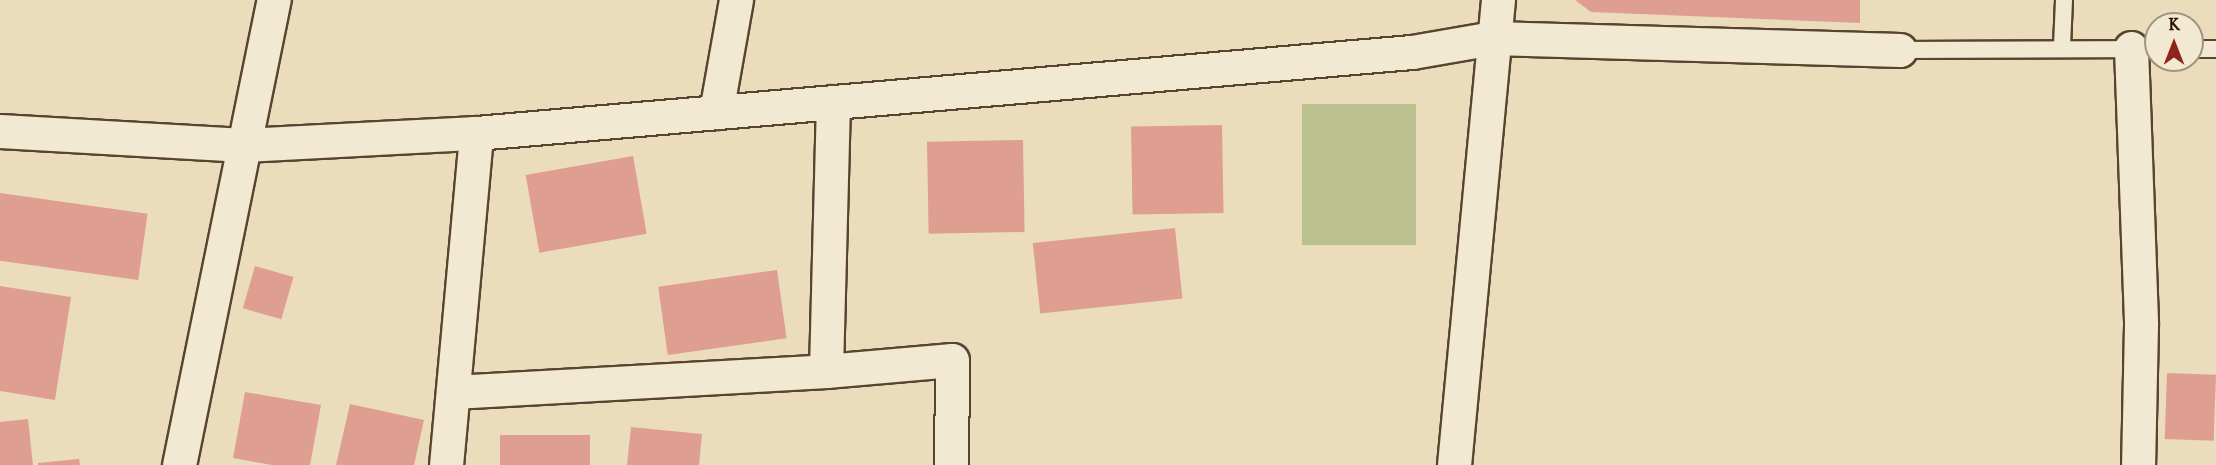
<!DOCTYPE html>
<style>
body{margin:0}
#map{position:relative;width:2216px;height:465px;overflow:hidden;background:#ebddbb;font-family:"IM FELL English",serif}
div>[style]{position:absolute}
[style*='--x']{left:calc(var(--x)*1px);top:calc(var(--y)*1px);width:calc(var(--w)*1px);rotate:calc(var(--a)*1deg)}
.green>*{inset:0;background:#bac08e;transform-origin:0 0}
.building>*{inset:0;background:#de9f92;transform-origin:0 0}
.roads{filter:drop-shadow(2px 0 #594430) drop-shadow(-2px 0 #594430) drop-shadow(0 2px #594430) drop-shadow(0 -2px #594430)}
.service>*{height:16px;margin:-8px;padding:0 8px;transform-origin:8px;border-radius:8px;background:#f2e9d3}
.minor>*{height:33px;margin:-16.5px;padding:0 16.5px;transform-origin:16.5px;border-radius:16.5px;background:#f2e9d3}
span{translate:-50% -50%;white-space:nowrap;text-align:center;line-height:1.15;-webkit-text-stroke:6px #f2e9d3;paint-order:stroke}
.north{position:absolute;left:2144px;top:12px;width:60px;height:60px;box-sizing:border-box;background:#f2e9d3;border:2px solid #a1937f;border-radius:50%;rotate:0deg;font-size:16px;font-weight:700;line-height:24px;text-align:center;color:#281101}
.north::after{content:'';display:block;margin:auto;width:21px;height:27px;background:#8f2418;clip-path:polygon(50% 0,100% 100%,50% 72%,0 100%)}
</style>
<div id="map">
<div class="green">
<i style="left:1302px;top:104px;width:114px;height:141px"></i>
</div>
<div class="building">
<i style="clip-path:polygon(1575px 0,1860px 0,1860px 23px,1591px 12px)"></i>
<i style="left:1222px;top:125px;width:88px;height:91px;rotate:89deg"></i>
<i style="left:1023px;top:140px;width:92px;height:96px;rotate:89deg"></i>
<i style="left:633px;top:156px;width:79px;height:109px;rotate:80deg"></i>
<i style="left:0;top:193px;width:149px;height:67px;rotate:8deg"></i>
<i style="left:1175px;top:228px;width:71px;height:143px;rotate:84deg"></i>
<i style="left:255px;top:266px;width:40px;height:44px;rotate:16deg"></i>
<i style="left:777px;top:270px;width:69px;height:120px;rotate:82deg"></i>
<i style="clip-path:polygon(0 286px,71px 297px,55px 400px,0 391px)"></i>
<i style="left:2167px;top:373px;width:49px;height:66px;rotate:2deg"></i>
<i style="clip-path:polygon(245px 392px,321px 405px,310px 465px,272px 465px,233px 458px)"></i>
<i style="clip-path:polygon(350px 404px,424px 420px,414px 465px,336px 465px)"></i>
<i style="clip-path:polygon(28px 419px,33px 465px,0 465px,0 422px)"></i>
<i style="clip-path:polygon(631px 427px,702px 434px,699px 465px,627px 465px)"></i>
<i style="left:500px;top:435px;width:90px;height:30px"></i>
<i style="clip-path:polygon(79px 459px,80px 465px,38px 465px,38px 463px)"></i>
</div>
<div class="roads">
<div class="service">
<i style="--x:2062;--y:46;--w:46;--a:-87.5"></i>
<i style="--x:2192;--y:49;--w:24;--a:0"></i>
<i style="--x:1900;--y:50;--w:256;--a:-0.2"></i>
</div>
<div class="minor">
<i style="--x:2131;--y:48;--w:277;--a:87.9"></i>
<i style="--x:2141;--y:325;--w:140;--a:91.2"></i>
<i style="--x:833;--y:102;--w:269;--a:91.5"></i>
<i style="--x:826;--y:371;--w:126;--a:-5"></i>
<i style="--x:952;--y:360;--w:105;--a:90.5"></i>
<i style="--x:716;--y:112;--w:114;--a:-79.9"></i>
<i style="--x:0;--y:131;--w:244;--a:3.3"></i>
<i style="--x:244;--y:145;--w:232;--a:-3"></i>
<i style="--x:476;--y:133;--w:939;--a:-4.95"></i>
<i style="--x:1412;--y:52;--w:82;--a:-9.8"></i>
<i style="--x:1493;--y:38;--w:407;--a:1.7"></i>
<i style="--x:453;--y:392;--w:374;--a:-3.2"></i>
<i style="--x:179;--y:465;--w:475;--a:-78.5"></i>
<i style="--x:446;--y:465;--w:333;--a:-84.8"></i>
<i style="--x:1454;--y:465;--w:467;--a:-84.6"></i>
</div>
</div>
<div class="north">K</div>
</div>
